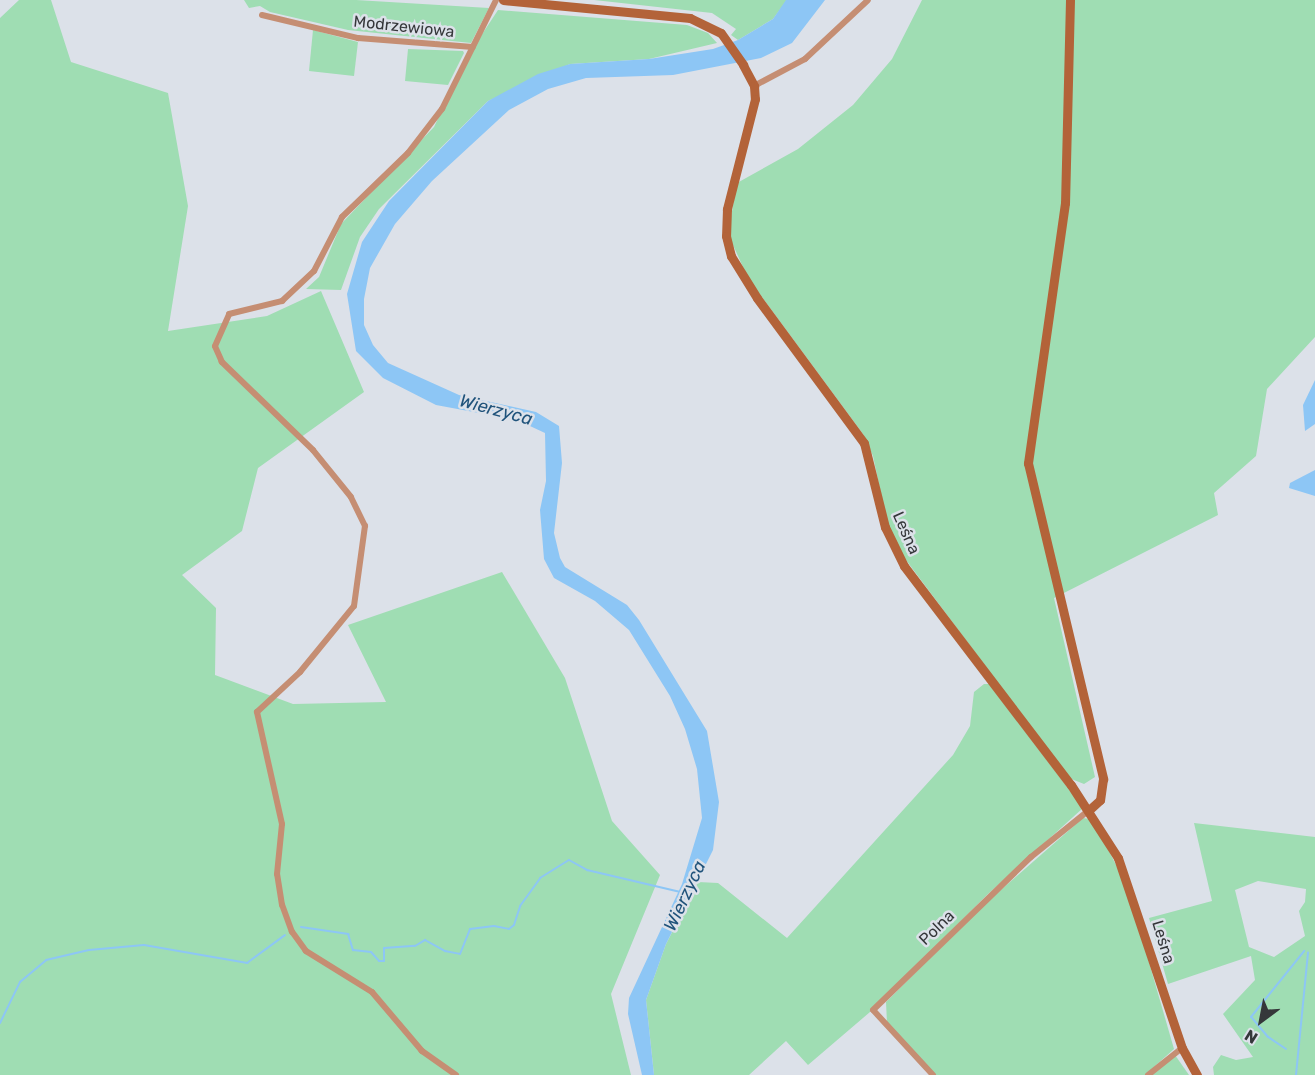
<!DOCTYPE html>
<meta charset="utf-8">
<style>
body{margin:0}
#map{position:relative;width:1315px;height:1075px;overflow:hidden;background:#dce1e9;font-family:Rubik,sans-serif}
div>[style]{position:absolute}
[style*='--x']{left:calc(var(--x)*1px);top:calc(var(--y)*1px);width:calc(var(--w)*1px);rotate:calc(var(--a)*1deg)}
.green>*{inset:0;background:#9fddb3}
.water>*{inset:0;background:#8dc6f5}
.stream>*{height:2px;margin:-1px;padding:0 1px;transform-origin:1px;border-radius:1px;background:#8dc6f5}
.street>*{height:6px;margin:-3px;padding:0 3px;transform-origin:3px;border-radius:3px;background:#c58e73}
.secondary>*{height:9px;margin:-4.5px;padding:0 4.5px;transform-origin:4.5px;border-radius:4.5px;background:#b36339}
span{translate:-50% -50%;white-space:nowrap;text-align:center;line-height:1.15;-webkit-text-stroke:5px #dce1e9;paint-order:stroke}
.street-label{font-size:16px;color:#35373a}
.water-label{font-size:18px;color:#20537b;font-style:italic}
.north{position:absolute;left:1231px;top:991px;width:60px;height:60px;-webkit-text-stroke:4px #dce1e9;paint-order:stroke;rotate:212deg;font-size:16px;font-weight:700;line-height:24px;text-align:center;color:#35373a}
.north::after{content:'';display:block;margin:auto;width:21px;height:27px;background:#35373a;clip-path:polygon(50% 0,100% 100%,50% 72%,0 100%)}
</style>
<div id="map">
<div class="green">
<i style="clip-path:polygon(19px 0,51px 0,71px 62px,168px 93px,188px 206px,168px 331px,267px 316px,321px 291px,364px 392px,258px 468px,242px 531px,182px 575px,216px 608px,215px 675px,293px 704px,386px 702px,348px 625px,502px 572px,565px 678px,612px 821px,660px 875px,611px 994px,631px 1075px,0 1075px,0 18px)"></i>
<i style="clip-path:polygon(244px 0,356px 0,489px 8px,471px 43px,348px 30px,270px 12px,260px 6px,249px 8px)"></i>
<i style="clip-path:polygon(594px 0,787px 0,773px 19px,738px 40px,731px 35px,736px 29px,712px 13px)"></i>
<i style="clip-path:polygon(922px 0,1315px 0,1315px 337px,1267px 389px,1256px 456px,1214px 493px,1218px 515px,1054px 598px,1095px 777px,1084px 784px,1069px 778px,900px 552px,888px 527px,873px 456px,863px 434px,748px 278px,728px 234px,737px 183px,798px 149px,853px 105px,892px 59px)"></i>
<i style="clip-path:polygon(498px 10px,687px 25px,708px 33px,717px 43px,649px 59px,570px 64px,488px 101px,379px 209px,360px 237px,341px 290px,306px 289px,319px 277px,341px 224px,434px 127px,471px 51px)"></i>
<i style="clip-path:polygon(313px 30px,358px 42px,354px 76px,309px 71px)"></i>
<i style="clip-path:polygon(408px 49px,463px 51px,464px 53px,448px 85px,405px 81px)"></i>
<i style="clip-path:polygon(984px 684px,989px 684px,1083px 808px,988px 894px,870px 1012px,808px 1065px,786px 1041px,749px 1075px,654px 1075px,646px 1000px,666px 944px,698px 882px,718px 883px,787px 938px,953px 755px,970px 726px,974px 692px)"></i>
<i style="clip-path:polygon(1083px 818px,1090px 819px,1099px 832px,1127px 886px,1174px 1049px,1145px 1075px,936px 1075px,887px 1023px,886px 1002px,987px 902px)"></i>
<i style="clip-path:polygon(evenodd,1194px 823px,1315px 837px,1315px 1075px,1214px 1075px,1213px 1067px,1221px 1055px,1236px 1060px,1253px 1057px,1223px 1014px,1255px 980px,1251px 956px,1168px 984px,1149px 918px,1212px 901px,1194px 823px,1258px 881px,1306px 889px,1305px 902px,1299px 911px,1305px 936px,1274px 957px,1249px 947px,1235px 890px,1258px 881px)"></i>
<i style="clip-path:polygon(1175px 1055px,1189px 1075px,1151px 1075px)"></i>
</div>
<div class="water">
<i style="clip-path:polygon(786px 0,825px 0,792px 43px,761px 58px,673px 75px,586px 78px,548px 89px,509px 110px,432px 181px,395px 224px,370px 268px,364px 299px,364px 325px,373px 345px,388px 363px,459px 395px,536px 412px,559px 426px,562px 463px,554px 533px,560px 558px,565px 567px,627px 605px,639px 620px,707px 731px,719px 802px,713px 850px,666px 944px,646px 1000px,654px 1075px,642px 1075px,628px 1014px,629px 998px,682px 884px,702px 818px,697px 769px,685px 729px,670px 696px,629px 630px,595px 601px,554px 578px,544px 559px,540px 510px,546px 481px,545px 433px,517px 420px,436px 405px,383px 378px,356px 351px,347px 294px,362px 242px,389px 201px,488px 101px,538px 74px,570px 64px,649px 59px,713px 49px,738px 40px,773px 19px)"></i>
<i style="clip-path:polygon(1315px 380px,1315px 424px,1305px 431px,1303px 405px)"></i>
<i style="clip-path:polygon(1315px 470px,1315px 496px,1289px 488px,1290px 483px)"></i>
</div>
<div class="stream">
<i style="--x:301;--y:927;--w:48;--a:8.5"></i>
<i style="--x:348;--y:934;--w:17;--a:73"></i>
<i style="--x:353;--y:950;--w:18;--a:6"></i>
<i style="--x:371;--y:952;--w:12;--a:48"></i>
<i style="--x:379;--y:961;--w:5;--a:0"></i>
<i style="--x:384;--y:961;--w:13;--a:-90"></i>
<i style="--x:384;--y:948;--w:31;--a:-4"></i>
<i style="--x:415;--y:946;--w:12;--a:-31"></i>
<i style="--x:425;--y:940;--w:23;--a:29"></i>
<i style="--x:445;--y:951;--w:15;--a:11"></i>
<i style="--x:460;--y:954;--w:27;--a:-68"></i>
<i style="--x:470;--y:929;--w:24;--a:-7"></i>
<i style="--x:494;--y:926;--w:15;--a:11"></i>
<i style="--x:509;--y:929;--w:6;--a:-39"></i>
<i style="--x:514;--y:925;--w:20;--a:-72"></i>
<i style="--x:520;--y:906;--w:34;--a:-54"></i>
<i style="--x:540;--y:878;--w:34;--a:-32"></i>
<i style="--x:569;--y:860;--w:21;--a:29"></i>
<i style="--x:587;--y:870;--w:96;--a:13.3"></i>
<i style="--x:0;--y:1023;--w:46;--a:-64"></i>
<i style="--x:20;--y:982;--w:34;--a:-40"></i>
<i style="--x:46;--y:960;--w:44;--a:-13.1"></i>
<i style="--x:89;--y:950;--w:55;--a:-5.2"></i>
<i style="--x:144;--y:945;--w:105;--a:9.9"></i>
<i style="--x:247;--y:963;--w:47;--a:-36.4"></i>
<i style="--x:1286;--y:1049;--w:22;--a:-146"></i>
<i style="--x:1268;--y:1037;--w:26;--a:-130"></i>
<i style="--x:1251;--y:1017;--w:85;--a:-51.2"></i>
<i style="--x:1296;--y:1075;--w:123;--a:-84.4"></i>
</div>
<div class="street">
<i style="--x:262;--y:15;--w:99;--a:13.5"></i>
<i style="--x:358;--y:38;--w:115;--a:4.5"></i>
<i style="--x:754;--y:86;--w:58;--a:-27.9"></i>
<i style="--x:805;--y:59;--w:86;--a:-43.1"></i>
<i style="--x:456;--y:1075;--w:42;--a:-144.8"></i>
<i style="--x:422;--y:1051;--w:77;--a:-130.3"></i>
<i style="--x:372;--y:992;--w:78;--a:-148.2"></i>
<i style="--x:306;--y:951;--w:24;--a:-126"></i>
<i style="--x:292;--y:932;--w:29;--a:-110"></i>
<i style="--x:282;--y:905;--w:31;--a:-99"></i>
<i style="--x:277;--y:874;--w:50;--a:-84.3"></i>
<i style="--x:282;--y:824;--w:115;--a:-102.6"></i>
<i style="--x:257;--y:712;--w:59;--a:-42.9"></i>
<i style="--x:300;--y:672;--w:85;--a:-50.7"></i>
<i style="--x:354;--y:606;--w:81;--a:-82.2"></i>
<i style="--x:365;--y:526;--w:32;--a:-116"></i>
<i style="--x:351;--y:497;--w:60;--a:-129"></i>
<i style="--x:313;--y:450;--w:127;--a:-136"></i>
<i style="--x:222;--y:362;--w:17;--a:-114"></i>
<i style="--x:215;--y:346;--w:35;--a:-66"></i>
<i style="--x:229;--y:314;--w:55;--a:-13.8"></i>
<i style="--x:282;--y:301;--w:44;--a:-43.2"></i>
<i style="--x:314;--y:271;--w:61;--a:-62.6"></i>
<i style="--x:342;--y:217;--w:92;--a:-44.1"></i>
<i style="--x:408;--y:153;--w:56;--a:-52.3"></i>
<i style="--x:442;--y:109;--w:122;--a:-63.6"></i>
<i style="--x:933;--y:1075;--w:88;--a:-132.7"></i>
<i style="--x:873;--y:1010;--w:220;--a:-44.1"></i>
<i style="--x:1031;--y:857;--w:75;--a:-39"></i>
<i style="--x:1148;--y:1075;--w:43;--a:-38.5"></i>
</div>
<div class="secondary">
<i style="--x:503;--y:0;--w:188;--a:5.5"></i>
<i style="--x:690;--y:18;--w:34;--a:26"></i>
<i style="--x:721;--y:33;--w:39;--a:55"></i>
<i style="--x:743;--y:65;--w:24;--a:62"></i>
<i style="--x:754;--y:86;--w:13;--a:86"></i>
<i style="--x:755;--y:99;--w:114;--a:104.3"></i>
<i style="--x:727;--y:209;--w:27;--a:92"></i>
<i style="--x:726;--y:236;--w:21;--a:76"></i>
<i style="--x:731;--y:256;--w:49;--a:58.2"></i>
<i style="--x:757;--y:298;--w:180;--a:53.6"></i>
<i style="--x:864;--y:443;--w:87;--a:76"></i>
<i style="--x:885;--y:527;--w:43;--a:64"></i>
<i style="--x:904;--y:566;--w:275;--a:52.7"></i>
<i style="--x:1071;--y:785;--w:87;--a:57.2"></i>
<i style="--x:1118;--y:858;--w:200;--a:71.4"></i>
<i style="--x:1182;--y:1048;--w:31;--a:61"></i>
<i style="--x:1070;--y:0;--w:203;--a:91.4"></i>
<i style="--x:1065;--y:203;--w:263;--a:98.1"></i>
<i style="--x:1028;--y:463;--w:325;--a:76.6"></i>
<i style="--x:1103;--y:779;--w:21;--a:98"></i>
<i style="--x:1100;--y:800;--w:15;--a:138"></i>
</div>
<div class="street-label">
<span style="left:404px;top:27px;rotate:6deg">Modrzewiowa</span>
<span style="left:906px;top:533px;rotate:66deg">Leśna</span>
<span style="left:937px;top:928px;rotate:-44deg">Polna</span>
<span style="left:1163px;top:942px;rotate:73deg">Leśna</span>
</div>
<div class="water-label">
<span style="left:496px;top:410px;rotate:15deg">Wierzyca</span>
<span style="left:685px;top:896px;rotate:-65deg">Wierzyca</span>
</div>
<div class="north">N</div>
</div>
